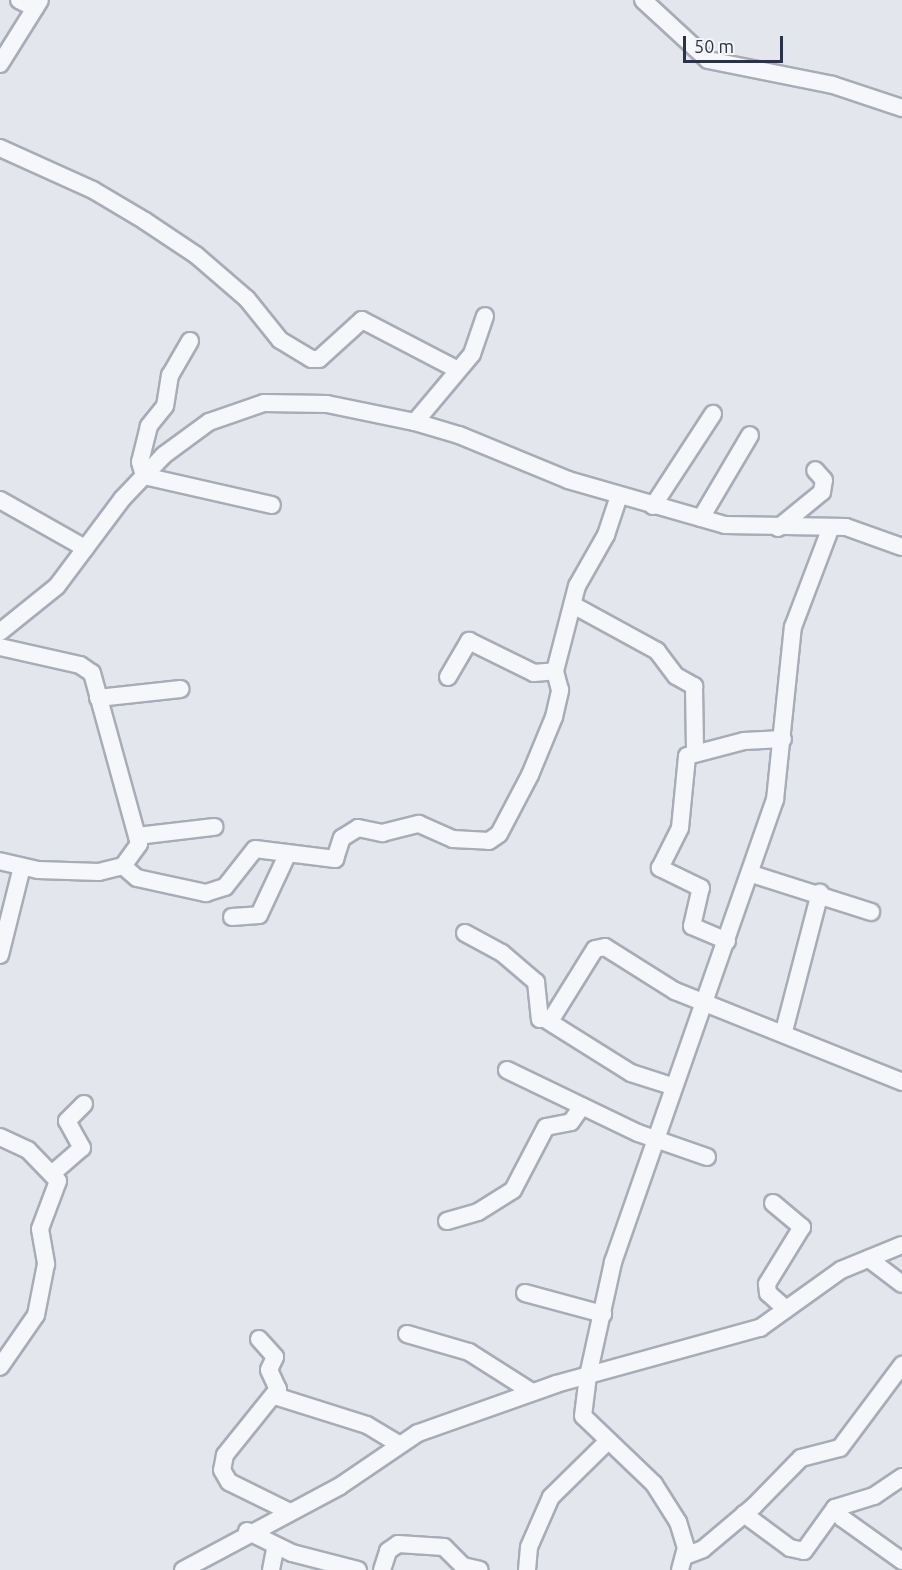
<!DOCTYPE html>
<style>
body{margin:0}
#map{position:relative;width:902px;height:1570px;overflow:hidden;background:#e3e6ec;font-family:Ubuntu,sans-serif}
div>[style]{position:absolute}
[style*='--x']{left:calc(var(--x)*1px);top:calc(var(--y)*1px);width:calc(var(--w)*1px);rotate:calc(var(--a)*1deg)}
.roads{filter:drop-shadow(2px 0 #a7acb7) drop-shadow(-2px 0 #a7acb7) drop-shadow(0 2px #a7acb7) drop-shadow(0 -2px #a7acb7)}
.minor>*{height:16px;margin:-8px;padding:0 8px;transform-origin:8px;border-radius:8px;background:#f6f7fa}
span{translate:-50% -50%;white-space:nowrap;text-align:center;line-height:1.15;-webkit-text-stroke:4.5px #f3f5f9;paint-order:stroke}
.scale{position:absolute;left:683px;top:36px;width:100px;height:27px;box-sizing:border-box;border:3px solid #293246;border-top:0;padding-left:8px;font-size:18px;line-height:21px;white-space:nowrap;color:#293246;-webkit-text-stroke:4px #f3f5f9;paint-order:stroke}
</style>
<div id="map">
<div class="roads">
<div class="minor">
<i style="--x:19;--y:0;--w:18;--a:27"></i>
<i style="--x:643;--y:0;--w:88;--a:42.7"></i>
<i style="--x:708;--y:60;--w:127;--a:11.3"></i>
<i style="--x:833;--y:85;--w:73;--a:18.4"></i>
<i style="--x:0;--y:64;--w:75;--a:-58"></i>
<i style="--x:0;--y:148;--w:102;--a:24.3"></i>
<i style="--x:93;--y:190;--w:61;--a:30.8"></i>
<i style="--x:145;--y:221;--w:61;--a:33.7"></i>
<i style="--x:196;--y:255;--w:67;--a:40.8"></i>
<i style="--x:247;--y:299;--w:53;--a:51.2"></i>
<i style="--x:280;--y:340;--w:37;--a:31"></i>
<i style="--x:312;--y:359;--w:7;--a:0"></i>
<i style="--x:319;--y:359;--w:58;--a:-42.2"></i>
<i style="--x:362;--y:320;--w:108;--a:27.5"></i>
<i style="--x:190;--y:341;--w:39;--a:120"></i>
<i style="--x:170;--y:375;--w:31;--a:99"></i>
<i style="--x:165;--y:406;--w:26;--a:129"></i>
<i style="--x:149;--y:426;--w:37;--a:104"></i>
<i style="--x:140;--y:462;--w:15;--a:74"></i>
<i style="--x:144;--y:476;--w:131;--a:12.8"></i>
<i style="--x:415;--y:422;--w:89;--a:-50"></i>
<i style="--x:472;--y:354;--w:40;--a:-71.1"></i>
<i style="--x:0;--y:500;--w:98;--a:29.5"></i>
<i style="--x:653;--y:506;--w:110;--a:-56.9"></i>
<i style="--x:701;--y:518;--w:96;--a:-59.4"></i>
<i style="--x:778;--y:528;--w:57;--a:-39.3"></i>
<i style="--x:822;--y:492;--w:12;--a:-81"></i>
<i style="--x:824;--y:480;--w:13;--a:-132"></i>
<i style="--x:573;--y:605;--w:96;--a:28.7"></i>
<i style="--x:657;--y:651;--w:31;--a:53"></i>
<i style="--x:676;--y:676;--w:21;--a:29"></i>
<i style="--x:694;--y:686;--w:64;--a:89.1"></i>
<i style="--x:0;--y:632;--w:73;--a:-38.9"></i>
<i style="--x:57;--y:586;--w:109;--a:-53.2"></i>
<i style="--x:122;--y:499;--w:61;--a:-46.3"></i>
<i style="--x:164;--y:455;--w:56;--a:-36.3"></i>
<i style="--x:209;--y:422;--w:58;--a:-19.1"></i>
<i style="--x:264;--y:403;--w:63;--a:0.9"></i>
<i style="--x:327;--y:404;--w:90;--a:11.6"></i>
<i style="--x:415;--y:422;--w:46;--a:16.5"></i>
<i style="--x:459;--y:435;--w:118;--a:22.4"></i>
<i style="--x:568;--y:480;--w:163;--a:16"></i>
<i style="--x:725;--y:525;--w:121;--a:0.9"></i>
<i style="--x:846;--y:527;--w:59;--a:19.7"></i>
<i style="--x:0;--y:647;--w:82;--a:12.7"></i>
<i style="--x:80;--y:665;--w:14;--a:34"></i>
<i style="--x:92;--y:673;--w:177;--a:74.6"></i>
<i style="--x:139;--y:844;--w:27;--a:126"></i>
<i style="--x:123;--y:866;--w:25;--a:166"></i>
<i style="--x:99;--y:872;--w:61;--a:-178.1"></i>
<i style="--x:38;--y:870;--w:39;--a:-167"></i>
<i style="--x:448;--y:677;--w:42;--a:-59.7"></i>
<i style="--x:469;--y:641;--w:72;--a:26.2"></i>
<i style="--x:534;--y:673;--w:21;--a:-5"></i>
<i style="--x:555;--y:671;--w:88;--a:-75.5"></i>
<i style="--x:577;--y:586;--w:59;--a:-60.4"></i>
<i style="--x:606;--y:535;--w:41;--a:-71.6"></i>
<i style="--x:98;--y:698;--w:83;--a:-6.2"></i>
<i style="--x:137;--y:836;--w:78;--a:-6.7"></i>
<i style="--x:123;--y:866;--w:18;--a:41"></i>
<i style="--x:137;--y:878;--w:71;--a:12.3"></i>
<i style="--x:206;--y:893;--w:20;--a:-18"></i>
<i style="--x:225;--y:887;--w:48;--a:-51.7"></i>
<i style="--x:255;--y:849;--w:81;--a:7.1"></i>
<i style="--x:335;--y:859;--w:22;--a:-72"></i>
<i style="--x:342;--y:838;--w:19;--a:-32"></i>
<i style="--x:358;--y:828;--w:25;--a:12"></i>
<i style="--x:382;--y:833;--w:38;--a:-14"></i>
<i style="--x:419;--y:824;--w:37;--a:24"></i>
<i style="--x:453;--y:839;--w:36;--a:3"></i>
<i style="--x:489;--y:841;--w:12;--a:-35"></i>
<i style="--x:499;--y:834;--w:67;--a:-62.3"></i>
<i style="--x:530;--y:775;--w:63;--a:-67.5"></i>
<i style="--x:554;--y:717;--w:28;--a:-77"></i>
<i style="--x:560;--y:690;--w:20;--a:-105"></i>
<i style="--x:752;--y:874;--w:125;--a:17.7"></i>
<i style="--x:232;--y:917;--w:27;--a:-4"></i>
<i style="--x:259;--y:915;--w:68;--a:-64.9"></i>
<i style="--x:465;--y:933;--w:42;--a:28.4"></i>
<i style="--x:502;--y:953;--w:45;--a:40.5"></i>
<i style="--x:536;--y:982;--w:37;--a:84"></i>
<i style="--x:540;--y:1019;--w:12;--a:-5"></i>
<i style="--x:552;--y:1018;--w:81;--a:-58.1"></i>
<i style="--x:595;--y:949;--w:10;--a:-11"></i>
<i style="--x:605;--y:947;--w:83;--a:32.2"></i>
<i style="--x:675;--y:991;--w:245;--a:21.8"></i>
<i style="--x:727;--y:941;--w:38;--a:-157"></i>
<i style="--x:692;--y:926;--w:39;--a:-77"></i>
<i style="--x:701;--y:888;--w:46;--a:-154"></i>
<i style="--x:660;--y:868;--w:45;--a:-63.4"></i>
<i style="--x:680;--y:828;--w:72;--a:-84.4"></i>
<i style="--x:687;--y:756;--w:59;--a:-14.7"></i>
<i style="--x:744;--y:741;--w:39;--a:-3"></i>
<i style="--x:0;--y:955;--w:91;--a:-76"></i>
<i style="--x:548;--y:1021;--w:98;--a:32.1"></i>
<i style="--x:631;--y:1073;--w:43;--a:17.6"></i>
<i style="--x:784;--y:1031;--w:143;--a:-75.4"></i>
<i style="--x:507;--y:1070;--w:145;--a:25.7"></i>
<i style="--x:638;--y:1133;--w:73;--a:19.2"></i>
<i style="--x:0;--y:1137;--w:31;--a:25"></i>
<i style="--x:28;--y:1150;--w:43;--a:45.9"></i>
<i style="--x:58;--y:1181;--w:51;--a:110.6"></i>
<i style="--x:40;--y:1229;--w:36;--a:80"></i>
<i style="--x:46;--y:1264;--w:52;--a:101.1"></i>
<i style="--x:36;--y:1315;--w:63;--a:124.7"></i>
<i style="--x:54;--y:1172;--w:37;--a:-41"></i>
<i style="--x:82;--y:1148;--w:31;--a:-119"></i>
<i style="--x:67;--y:1121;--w:24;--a:-45"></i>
<i style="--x:773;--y:1203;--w:38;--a:40"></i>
<i style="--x:802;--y:1227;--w:67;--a:121.6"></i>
<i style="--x:767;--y:1284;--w:9;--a:84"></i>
<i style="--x:768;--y:1293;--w:24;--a:42"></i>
<i style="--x:447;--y:1221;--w:32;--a:-16"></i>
<i style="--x:478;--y:1212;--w:41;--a:-32.2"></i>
<i style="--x:513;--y:1190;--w:71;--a:-62.4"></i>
<i style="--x:546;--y:1127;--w:25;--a:-11"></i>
<i style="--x:571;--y:1122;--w:19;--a:-55"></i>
<i style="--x:869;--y:1259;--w:41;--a:37.1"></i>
<i style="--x:525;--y:1293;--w:81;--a:15.1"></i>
<i style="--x:407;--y:1334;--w:65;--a:16.2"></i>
<i style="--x:469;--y:1352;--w:75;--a:32.4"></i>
<i style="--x:259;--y:1339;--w:24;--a:48"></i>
<i style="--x:275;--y:1357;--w:14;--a:115"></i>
<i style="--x:269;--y:1370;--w:21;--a:65"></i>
<i style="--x:278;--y:1389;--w:85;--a:128.8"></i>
<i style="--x:225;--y:1455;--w:15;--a:101"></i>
<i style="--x:222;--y:1470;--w:14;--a:60"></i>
<i style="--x:229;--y:1482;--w:66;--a:26.2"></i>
<i style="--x:275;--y:1396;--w:96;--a:17.5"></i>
<i style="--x:367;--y:1425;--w:37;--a:31"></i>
<i style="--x:835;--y:1508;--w:12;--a:55"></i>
<i style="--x:842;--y:1518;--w:74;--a:35.6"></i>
<i style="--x:744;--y:1514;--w:57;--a:36.5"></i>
<i style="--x:790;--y:1548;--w:14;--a:12"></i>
<i style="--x:804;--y:1551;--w:53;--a:-54.2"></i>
<i style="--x:835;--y:1508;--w:41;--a:-17.1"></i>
<i style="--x:874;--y:1496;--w:34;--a:-34"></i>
<i style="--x:247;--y:1531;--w:50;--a:26.1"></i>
<i style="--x:292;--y:1553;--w:68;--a:14.4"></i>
<i style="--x:685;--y:1556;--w:19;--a:-21"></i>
<i style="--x:703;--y:1549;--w:67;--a:-40.1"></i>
<i style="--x:754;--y:1506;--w:67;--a:-45.6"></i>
<i style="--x:801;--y:1458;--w:40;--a:-14.4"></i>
<i style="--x:840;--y:1448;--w:104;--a:-53.2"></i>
<i style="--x:183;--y:1570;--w:178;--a:-28.1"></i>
<i style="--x:340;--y:1486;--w:94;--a:-34.2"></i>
<i style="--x:418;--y:1433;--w:146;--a:-19.5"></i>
<i style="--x:556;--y:1384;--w:212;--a:-15.4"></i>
<i style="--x:760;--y:1328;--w:100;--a:-35.6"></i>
<i style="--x:841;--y:1270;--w:66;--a:-22.3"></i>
<i style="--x:271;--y:1570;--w:25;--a:-79"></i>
<i style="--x:382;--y:1570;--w:20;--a:-72"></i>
<i style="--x:388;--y:1551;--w:12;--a:-35"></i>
<i style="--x:398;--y:1544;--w:46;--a:3.7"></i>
<i style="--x:444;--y:1547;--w:27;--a:45"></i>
<i style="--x:463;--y:1566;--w:17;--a:13"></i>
<i style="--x:527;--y:1570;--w:23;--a:-85"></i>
<i style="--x:529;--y:1547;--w:55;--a:-66.3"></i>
<i style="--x:551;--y:1497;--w:78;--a:-44.5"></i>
<i style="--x:680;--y:1570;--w:23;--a:-75"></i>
<i style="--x:686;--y:1548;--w:27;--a:-107"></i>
<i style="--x:678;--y:1522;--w:45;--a:-122.3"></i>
<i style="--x:654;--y:1484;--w:98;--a:-136.2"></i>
<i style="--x:583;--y:1416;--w:40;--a:-82.9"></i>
<i style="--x:588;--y:1376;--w:117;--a:-77.6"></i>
<i style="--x:613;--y:1262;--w:490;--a:-70.7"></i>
<i style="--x:775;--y:800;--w:174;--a:-84.1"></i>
<i style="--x:793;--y:627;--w:107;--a:-69.2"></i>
</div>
</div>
<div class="scale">50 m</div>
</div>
